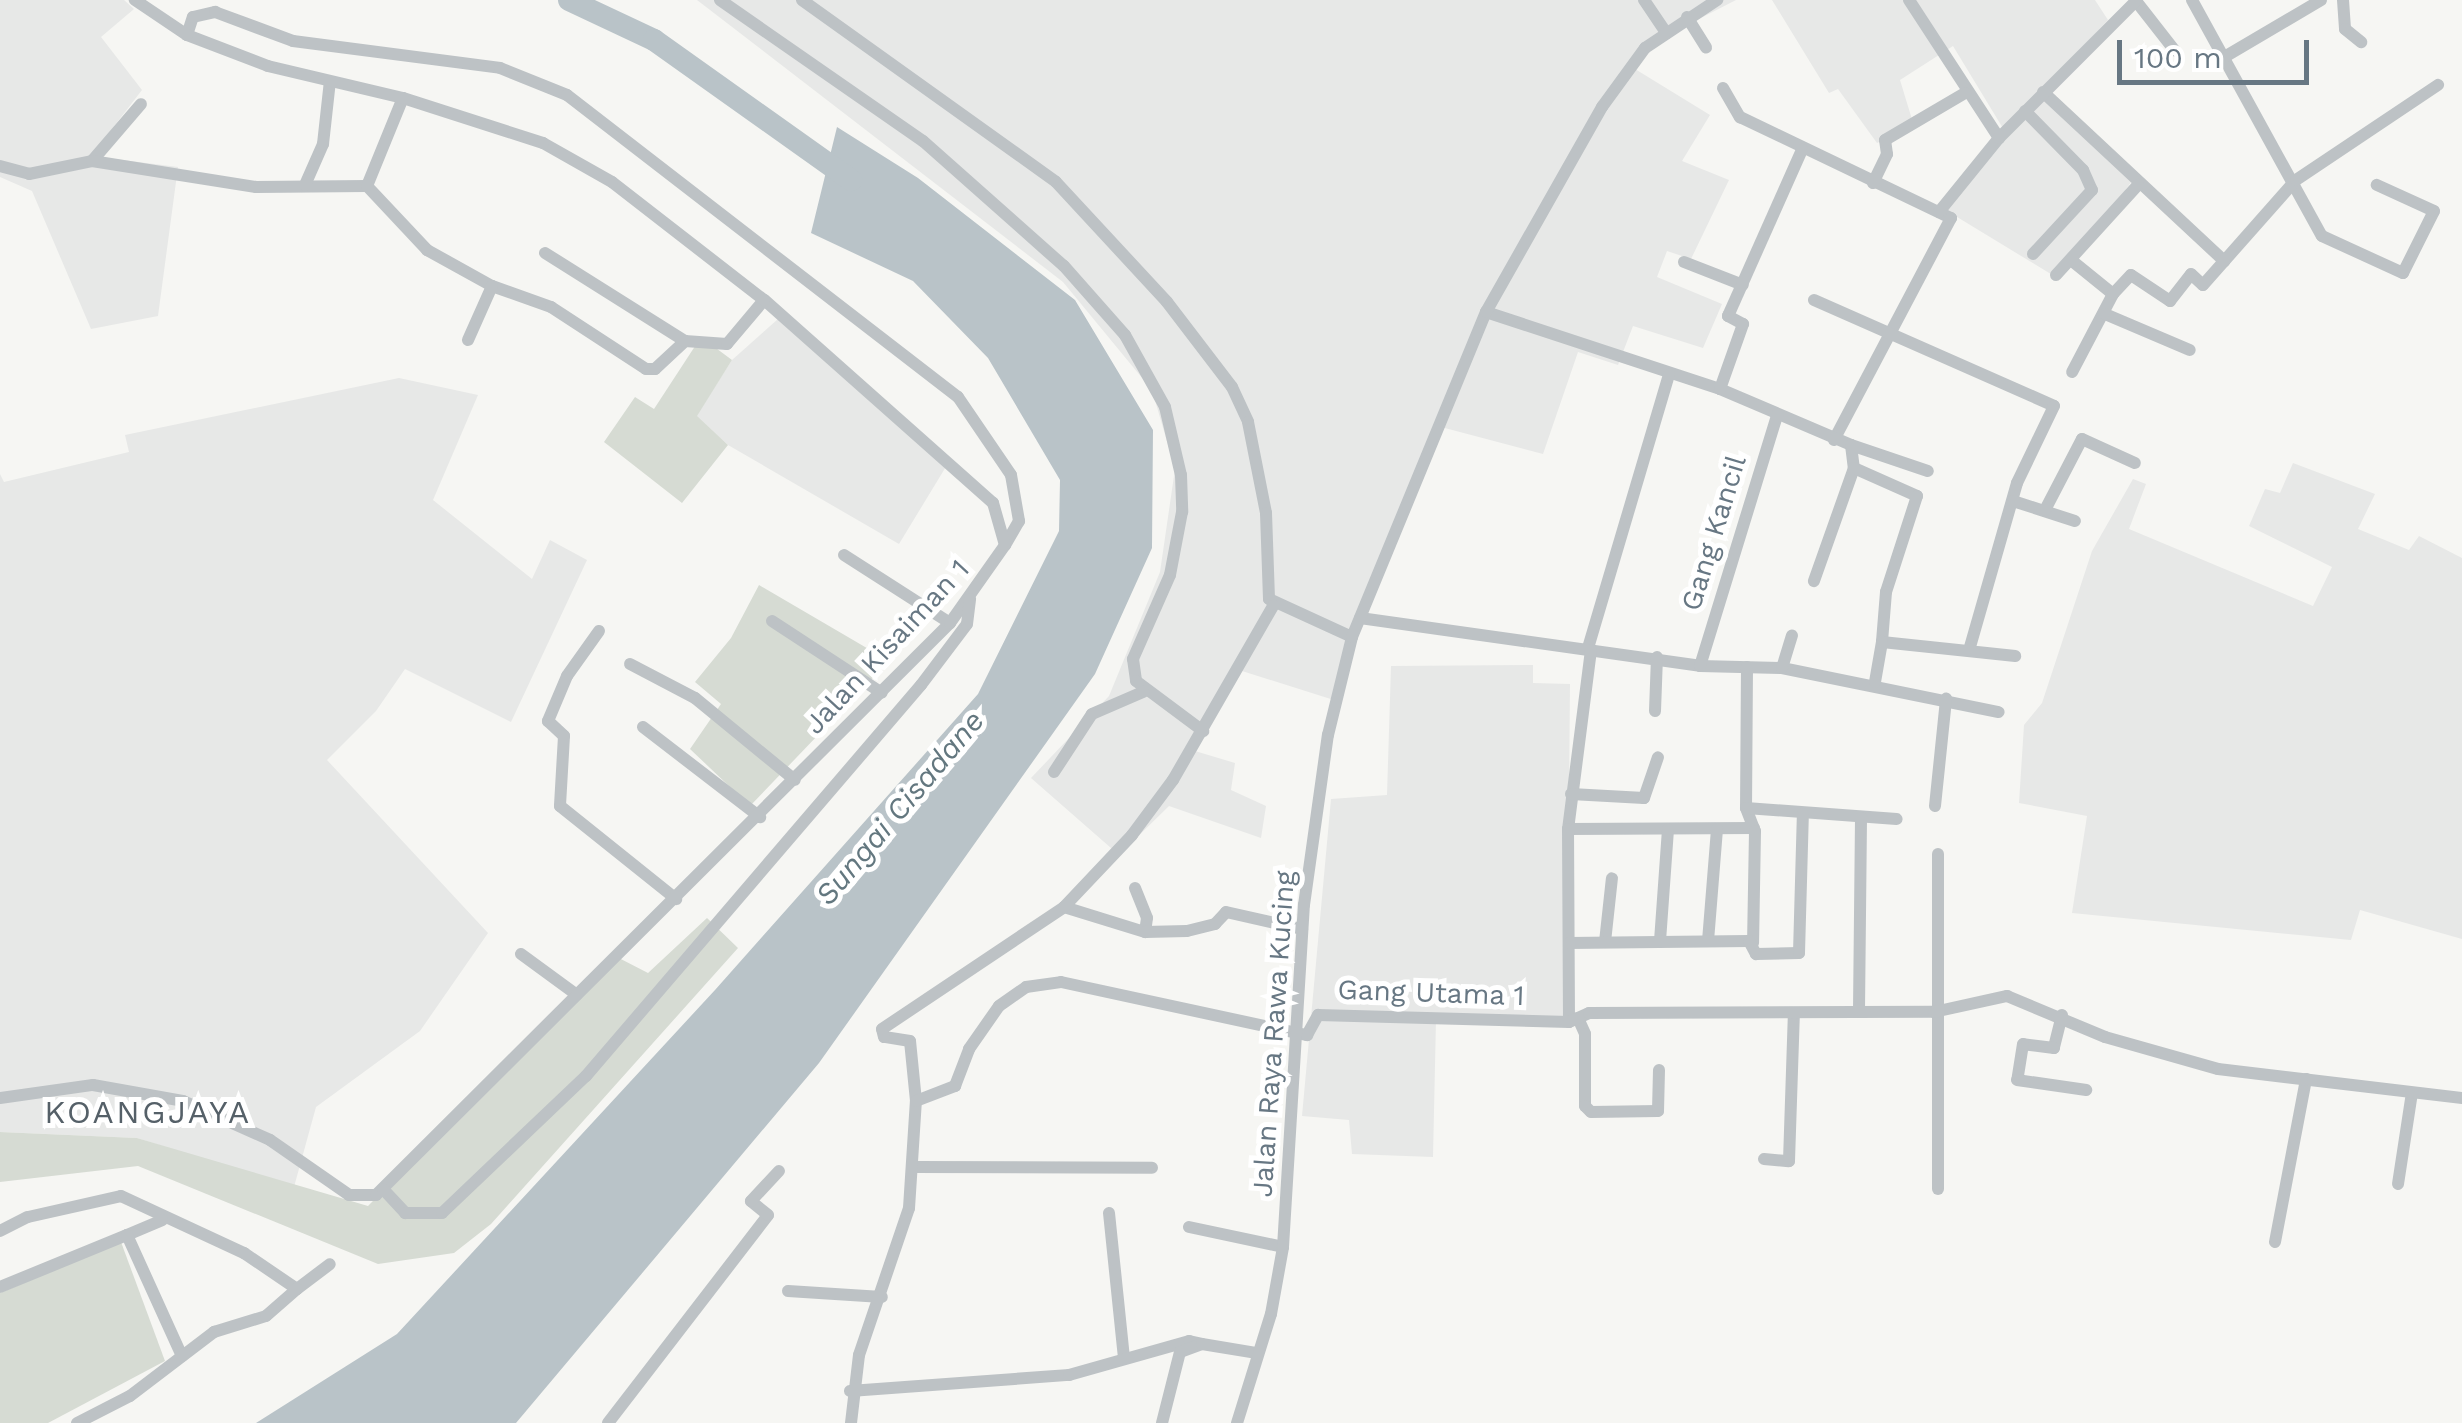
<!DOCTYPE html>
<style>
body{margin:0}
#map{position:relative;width:2462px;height:1423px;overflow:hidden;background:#f6f6f3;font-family:"Work Sans",sans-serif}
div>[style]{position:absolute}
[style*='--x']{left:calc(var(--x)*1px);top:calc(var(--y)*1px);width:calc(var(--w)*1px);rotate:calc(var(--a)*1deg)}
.built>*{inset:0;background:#e7e8e7}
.green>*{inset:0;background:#d6dbd3}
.water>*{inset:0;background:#b9c3c8}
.river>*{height:22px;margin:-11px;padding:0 11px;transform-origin:11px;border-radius:11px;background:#b9c3c8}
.minor>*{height:12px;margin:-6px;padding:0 6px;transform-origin:6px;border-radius:6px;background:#bdc2c5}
span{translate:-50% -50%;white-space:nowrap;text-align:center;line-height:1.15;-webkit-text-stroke:10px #fff;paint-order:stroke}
.street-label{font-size:28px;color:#677783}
.water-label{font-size:30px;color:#63777f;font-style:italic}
.quarter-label{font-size:32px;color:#556068;letter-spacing:2.5px}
.scale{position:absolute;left:2117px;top:40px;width:192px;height:45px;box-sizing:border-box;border:5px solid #677783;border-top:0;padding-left:12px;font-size:30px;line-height:35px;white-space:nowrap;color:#677783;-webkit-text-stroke:8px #fff;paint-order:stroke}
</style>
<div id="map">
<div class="built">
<i style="clip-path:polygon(0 0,124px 0,134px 9px,101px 37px,142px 90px,91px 156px,178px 167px,158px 316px,91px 329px,32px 191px,0 177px)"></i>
<i style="clip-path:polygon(697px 0,1736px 0,1654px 42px,1635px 69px,1710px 115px,1682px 161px,1729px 180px,1691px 259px,1667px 251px,1657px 277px,1722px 304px,1703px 348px,1633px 326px,1618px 365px,1578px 352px,1543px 454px,1441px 427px,1361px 618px,1337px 701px,1242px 671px,1195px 751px,1235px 763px,1231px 790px,1266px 806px,1261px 838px,1169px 806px,1119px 855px,1031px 778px,1109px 696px,1160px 572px,1175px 469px,1152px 390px,1063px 282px)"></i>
<i style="clip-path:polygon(1772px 0,2095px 0,2108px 20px,2038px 94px,2135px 177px,2059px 279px,1939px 206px,2004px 130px,1953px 46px,1900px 80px,1914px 126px,1877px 143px,1838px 89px,1829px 93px)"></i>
<i style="clip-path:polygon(778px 319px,947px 465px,899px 544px,728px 445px,696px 416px,732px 360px)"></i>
<i style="clip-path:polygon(399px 378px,478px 395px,433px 500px,532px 579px,550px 540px,587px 560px,511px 722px,405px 669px,376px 711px,327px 760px,488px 933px,420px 1031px,316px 1107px,294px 1187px,137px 1138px,0 1132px,0 474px,4px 482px,129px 452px,125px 435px)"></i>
<i style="clip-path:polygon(2293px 463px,2375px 494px,2358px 529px,2409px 550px,2419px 536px,2462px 558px,2462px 939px,2360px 910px,2351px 940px,2072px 913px,2087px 816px,2019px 803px,2024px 725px,2042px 703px,2092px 551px,2133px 479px,2146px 484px,2129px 529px,2313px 606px,2332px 567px,2249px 526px,2265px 489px,2280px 493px)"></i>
<i style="clip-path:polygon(1533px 665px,1533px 683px,1570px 684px,1567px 1018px,1436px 1020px,1433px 1157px,1352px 1154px,1349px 1120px,1302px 1116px,1331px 799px,1387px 795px,1391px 666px)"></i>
</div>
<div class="green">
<i style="clip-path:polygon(701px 337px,732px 360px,697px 416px,728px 445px,682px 503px,604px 442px,635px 397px,654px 409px)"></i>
<i style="clip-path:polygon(759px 585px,889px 661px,750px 806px,690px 749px,721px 704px,695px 682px,731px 638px)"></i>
<i style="clip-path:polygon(707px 918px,738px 948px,491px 1224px,454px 1253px,378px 1264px,138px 1166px,0 1182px,0 1132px,137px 1138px,368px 1206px,615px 956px,648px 973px)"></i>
<i style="clip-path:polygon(121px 1242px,165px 1361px,48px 1423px,0 1423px,0 1293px)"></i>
</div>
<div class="water">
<i style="clip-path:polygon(837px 127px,918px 178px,1075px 300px,1153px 430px,1152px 548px,1095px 674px,819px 1063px,516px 1423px,256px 1423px,397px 1334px,715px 990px,978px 694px,1059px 531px,1060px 480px,988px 358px,913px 281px,811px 233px)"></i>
</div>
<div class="river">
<i style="--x:569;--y:0;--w:94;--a:25.2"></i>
<i style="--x:654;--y:40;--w:242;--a:35.4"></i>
</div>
<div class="minor">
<i style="--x:720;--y:0;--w:247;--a:34.8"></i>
<i style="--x:923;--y:141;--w:188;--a:41.6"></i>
<i style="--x:1064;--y:266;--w:92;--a:48.5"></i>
<i style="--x:1125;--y:335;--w:82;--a:60.9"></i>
<i style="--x:1165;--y:407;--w:70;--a:76.8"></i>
<i style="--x:1181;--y:475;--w:37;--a:88"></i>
<i style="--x:1182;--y:512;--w:64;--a:100.8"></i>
<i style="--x:1170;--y:575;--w:92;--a:113.8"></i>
<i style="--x:1133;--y:659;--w:22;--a:82"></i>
<i style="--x:1136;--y:681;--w:84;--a:36.7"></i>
<i style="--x:802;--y:0;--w:312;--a:35.6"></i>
<i style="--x:1056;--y:182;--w:163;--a:47.2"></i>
<i style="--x:1167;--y:302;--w:107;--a:52.6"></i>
<i style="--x:1232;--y:387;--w:38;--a:65"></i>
<i style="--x:1248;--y:422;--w:93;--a:78.8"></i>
<i style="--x:1266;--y:513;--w:86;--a:88"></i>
<i style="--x:1269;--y:599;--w:91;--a:24.6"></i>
<i style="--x:1644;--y:0;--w:40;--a:56"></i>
<i style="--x:1909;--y:0;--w:165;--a:56.9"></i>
<i style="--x:2192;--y:0;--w:269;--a:61.2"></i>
<i style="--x:2322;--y:236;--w:89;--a:24.6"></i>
<i style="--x:2403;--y:273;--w:69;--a:-63.4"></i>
<i style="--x:2434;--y:211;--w:63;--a:-155.5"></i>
<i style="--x:2343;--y:0;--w:29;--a:86"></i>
<i style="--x:2345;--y:29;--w:21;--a:39"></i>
<i style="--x:2136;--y:1;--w:63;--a:52"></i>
<i style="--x:1687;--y:17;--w:36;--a:58"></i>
<i style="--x:187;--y:35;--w:19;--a:-72"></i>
<i style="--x:193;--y:17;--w:23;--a:-13"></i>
<i style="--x:215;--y:12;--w:83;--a:20.4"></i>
<i style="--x:293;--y:41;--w:209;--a:7.4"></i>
<i style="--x:500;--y:68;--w:72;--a:21.9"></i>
<i style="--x:567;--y:95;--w:494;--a:37.7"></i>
<i style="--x:958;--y:397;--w:94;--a:55.8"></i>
<i style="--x:1011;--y:475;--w:47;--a:80.1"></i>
<i style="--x:1019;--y:521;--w:28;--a:120"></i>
<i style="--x:2221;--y:59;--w:116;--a:-30.5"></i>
<i style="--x:1723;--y:88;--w:34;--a:60"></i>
<i style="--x:1740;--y:117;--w:234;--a:25.6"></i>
<i style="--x:1951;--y:218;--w:251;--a:117.8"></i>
<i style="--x:2043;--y:92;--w:248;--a:43"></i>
<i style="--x:2025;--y:111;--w:83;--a:45.5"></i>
<i style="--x:2083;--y:170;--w:22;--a:66"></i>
<i style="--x:2092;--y:190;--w:87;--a:132.7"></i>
<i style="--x:92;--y:161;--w:75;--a:-49.3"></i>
<i style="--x:0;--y:166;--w:30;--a:15"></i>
<i style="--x:29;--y:174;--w:64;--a:-11.7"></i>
<i style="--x:92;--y:161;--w:166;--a:9"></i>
<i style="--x:256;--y:187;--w:111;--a:-0.5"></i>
<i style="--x:367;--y:186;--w:88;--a:46.8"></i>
<i style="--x:427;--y:250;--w:74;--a:29"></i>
<i style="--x:492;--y:286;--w:63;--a:19.6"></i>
<i style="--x:551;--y:307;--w:113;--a:33.1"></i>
<i style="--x:646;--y:369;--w:9;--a:0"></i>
<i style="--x:655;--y:369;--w:41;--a:-43"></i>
<i style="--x:685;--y:341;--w:42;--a:4.1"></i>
<i style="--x:727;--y:344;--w:57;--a:-49.9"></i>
<i style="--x:1873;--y:183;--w:32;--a:-64"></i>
<i style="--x:1887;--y:154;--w:14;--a:-98"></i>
<i style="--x:1885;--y:140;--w:93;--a:-30.4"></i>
<i style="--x:305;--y:185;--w:45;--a:-66.3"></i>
<i style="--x:323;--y:144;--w:63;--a:-83.7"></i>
<i style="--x:367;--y:186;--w:95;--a:-67.8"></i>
<i style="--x:1939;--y:212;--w:95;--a:-51"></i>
<i style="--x:1999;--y:138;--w:195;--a:-45"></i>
<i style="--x:545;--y:253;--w:165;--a:32.2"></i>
<i style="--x:2071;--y:260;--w:54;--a:39"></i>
<i style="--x:2113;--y:294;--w:88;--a:117.7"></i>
<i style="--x:1684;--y:262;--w:63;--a:21.3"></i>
<i style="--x:2056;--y:275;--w:122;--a:-47.7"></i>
<i style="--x:2113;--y:294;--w:26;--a:-47"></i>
<i style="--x:2131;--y:275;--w:47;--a:33.7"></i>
<i style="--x:2170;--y:301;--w:34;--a:-52"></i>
<i style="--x:2191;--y:274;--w:16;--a:43"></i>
<i style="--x:2203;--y:285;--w:140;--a:-48.5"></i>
<i style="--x:2296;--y:180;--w:171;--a:-33.8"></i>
<i style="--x:1814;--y:300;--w:262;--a:23.8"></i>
<i style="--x:2054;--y:406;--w:85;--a:115.7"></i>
<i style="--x:2017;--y:483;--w:171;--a:106"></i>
<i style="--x:1486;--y:312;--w:246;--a:18.2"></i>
<i style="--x:1720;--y:389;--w:142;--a:23.1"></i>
<i style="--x:1851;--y:445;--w:23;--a:83"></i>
<i style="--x:1854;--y:468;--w:120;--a:109.5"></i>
<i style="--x:2105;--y:314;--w:92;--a:23"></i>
<i style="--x:468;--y:340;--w:59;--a:-66"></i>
<i style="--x:1720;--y:389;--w:69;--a:-70.5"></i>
<i style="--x:1743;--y:324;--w:17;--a:-152"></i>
<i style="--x:1728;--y:316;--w:182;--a:-66"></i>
<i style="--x:1851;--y:445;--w:81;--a:18.7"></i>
<i style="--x:1854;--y:468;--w:69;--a:24"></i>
<i style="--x:1917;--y:496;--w:101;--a:107.9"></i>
<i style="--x:1886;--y:592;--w:50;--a:94.6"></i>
<i style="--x:1882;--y:642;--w:134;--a:6"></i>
<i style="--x:2013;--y:501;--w:65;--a:17.9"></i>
<i style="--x:2045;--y:510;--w:80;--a:-62.5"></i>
<i style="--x:2082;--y:439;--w:58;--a:24.4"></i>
<i style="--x:844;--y:555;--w:126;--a:32.7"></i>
<i style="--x:1360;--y:618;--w:343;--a:8"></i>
<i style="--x:1700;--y:666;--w:82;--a:1.4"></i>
<i style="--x:1782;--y:668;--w:221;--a:11.5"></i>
<i style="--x:772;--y:621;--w:131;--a:33.2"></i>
<i style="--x:599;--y:631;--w:55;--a:125.4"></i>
<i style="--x:567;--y:676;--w:49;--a:112.9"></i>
<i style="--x:548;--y:721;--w:22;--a:43"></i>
<i style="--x:564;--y:736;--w:70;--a:93.3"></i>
<i style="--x:560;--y:806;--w:149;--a:38.7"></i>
<i style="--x:1588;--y:648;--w:285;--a:-73.5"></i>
<i style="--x:1591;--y:650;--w:180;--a:97.3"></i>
<i style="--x:1568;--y:829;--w:186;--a:-0.3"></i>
<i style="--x:630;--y:664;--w:73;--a:27.6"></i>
<i style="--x:695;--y:698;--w:129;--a:39.4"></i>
<i style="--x:1700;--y:666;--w:263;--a:-72.9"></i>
<i style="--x:1747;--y:667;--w:141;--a:90.4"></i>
<i style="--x:1746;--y:808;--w:25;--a:69"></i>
<i style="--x:1755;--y:831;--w:112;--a:91"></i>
<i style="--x:1782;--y:668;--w:34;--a:-73"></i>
<i style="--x:1875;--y:682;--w:41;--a:-80.1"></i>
<i style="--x:1655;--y:711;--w:54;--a:-87.9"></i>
<i style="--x:643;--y:727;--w:148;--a:37.6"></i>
<i style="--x:1054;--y:772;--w:69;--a:-56.8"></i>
<i style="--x:1092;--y:714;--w:56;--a:-23.3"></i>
<i style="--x:1571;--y:794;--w:73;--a:3.1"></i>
<i style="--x:1644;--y:798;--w:43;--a:-71.1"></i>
<i style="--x:1935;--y:806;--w:108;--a:-84.1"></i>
<i style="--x:1746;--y:808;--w:151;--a:4.2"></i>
<i style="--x:1568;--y:829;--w:193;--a:89.7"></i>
<i style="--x:1135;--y:888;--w:32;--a:68"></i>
<i style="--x:1147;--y:918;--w:14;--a:98"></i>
<i style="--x:1064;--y:907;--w:85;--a:17.2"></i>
<i style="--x:1145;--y:932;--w:42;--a:-1.4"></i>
<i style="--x:1187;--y:931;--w:29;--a:-14"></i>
<i style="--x:1215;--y:924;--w:16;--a:-47"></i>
<i style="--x:1226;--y:912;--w:78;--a:12.6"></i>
<i style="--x:1660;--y:941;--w:112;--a:-85.9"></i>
<i style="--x:1708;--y:941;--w:112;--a:-85.4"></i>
<i style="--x:1605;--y:942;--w:64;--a:-83.8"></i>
<i style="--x:1569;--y:943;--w:180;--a:-0.6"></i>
<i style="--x:1749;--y:941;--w:15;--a:62"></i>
<i style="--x:1756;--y:954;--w:43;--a:-1.3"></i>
<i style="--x:1799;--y:953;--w:139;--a:-88.4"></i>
<i style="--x:521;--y:954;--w:69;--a:36.2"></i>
<i style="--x:1859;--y:1010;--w:192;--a:-89.4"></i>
<i style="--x:2062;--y:1015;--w:34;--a:104"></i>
<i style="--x:2054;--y:1048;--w:31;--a:-173"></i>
<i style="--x:2023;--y:1044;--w:36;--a:99"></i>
<i style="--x:2017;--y:1080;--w:70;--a:8.2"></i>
<i style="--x:1578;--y:1018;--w:17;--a:66"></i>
<i style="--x:1585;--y:1034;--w:72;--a:90"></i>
<i style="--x:1585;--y:1106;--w:8;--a:45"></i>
<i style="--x:1591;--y:1112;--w:67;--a:-0.9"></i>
<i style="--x:1658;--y:1111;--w:41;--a:-88.6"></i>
<i style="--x:0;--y:1098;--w:94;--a:-8"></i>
<i style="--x:93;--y:1085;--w:91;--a:10.1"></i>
<i style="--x:183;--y:1101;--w:95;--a:24.1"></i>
<i style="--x:270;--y:1140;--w:96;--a:34.8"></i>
<i style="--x:349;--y:1195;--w:27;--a:0"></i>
<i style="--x:376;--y:1195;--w:810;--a:-44.9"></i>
<i style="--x:950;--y:623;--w:95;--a:-54.8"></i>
<i style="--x:1005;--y:545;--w:44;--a:-105.9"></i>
<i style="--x:993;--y:503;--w:306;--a:-138.4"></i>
<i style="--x:764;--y:300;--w:192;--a:-142.2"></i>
<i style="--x:612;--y:182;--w:79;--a:-150.5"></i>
<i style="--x:543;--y:143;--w:147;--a:-162.2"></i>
<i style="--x:403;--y:98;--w:139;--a:-166.7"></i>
<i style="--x:268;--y:66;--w:87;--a:-159.1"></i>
<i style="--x:187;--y:35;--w:63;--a:-146.1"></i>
<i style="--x:916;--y:1101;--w:60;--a:-95.7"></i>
<i style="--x:910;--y:1041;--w:26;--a:-171"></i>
<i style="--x:884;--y:1037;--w:8;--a:-104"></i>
<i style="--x:882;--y:1029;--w:219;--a:-33.8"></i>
<i style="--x:1064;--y:907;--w:99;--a:-46.6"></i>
<i style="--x:1132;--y:835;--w:69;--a:-53.3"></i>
<i style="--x:1173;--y:780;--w:201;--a:-60.1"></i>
<i style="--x:1764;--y:1159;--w:25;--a:5"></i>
<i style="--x:1789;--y:1161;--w:147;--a:-88.1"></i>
<i style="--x:914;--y:1167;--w:238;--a:0.2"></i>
<i style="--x:2398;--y:1184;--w:92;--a:-81.3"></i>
<i style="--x:383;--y:1189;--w:33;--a:47"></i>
<i style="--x:405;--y:1213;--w:37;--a:0"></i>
<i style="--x:442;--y:1213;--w:199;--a:-43.6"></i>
<i style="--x:586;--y:1076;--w:515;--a:-49.41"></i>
<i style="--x:921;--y:685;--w:76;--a:-53"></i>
<i style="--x:967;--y:624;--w:25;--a:-83"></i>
<i style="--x:1938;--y:1189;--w:335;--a:-90"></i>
<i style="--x:1109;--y:1213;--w:146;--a:84.1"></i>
<i style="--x:1189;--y:1227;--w:96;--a:12"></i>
<i style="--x:0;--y:1231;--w:31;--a:-27"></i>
<i style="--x:28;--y:1217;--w:95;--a:-12.7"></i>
<i style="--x:121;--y:1196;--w:136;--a:24.9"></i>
<i style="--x:244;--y:1253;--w:64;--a:34.2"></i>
<i style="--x:297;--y:1289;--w:41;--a:-37.1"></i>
<i style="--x:127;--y:1235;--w:38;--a:-23"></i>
<i style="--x:2275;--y:1242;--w:166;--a:-79.2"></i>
<i style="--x:0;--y:1287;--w:137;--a:-22.3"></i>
<i style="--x:127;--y:1235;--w:133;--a:65.6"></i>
<i style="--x:788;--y:1291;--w:94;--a:3.7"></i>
<i style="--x:850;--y:1391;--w:220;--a:-4.2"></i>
<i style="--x:1069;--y:1375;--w:125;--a:-15.8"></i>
<i style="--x:1189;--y:1341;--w:13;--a:13"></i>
<i style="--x:77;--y:1423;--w:59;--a:-27"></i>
<i style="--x:130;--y:1396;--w:106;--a:-37.3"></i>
<i style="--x:214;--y:1332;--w:54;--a:-17.1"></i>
<i style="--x:266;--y:1316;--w:41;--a:-41.1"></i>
<i style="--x:608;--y:1423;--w:262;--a:-52.4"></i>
<i style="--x:768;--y:1215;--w:22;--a:-141"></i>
<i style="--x:751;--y:1201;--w:41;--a:-47"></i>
<i style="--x:851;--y:1423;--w:68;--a:-83.3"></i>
<i style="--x:859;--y:1355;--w:155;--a:-71.2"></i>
<i style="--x:909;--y:1208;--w:107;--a:-86.3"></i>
<i style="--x:916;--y:1101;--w:42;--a:-21"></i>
<i style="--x:955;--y:1086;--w:40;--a:-69"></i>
<i style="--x:969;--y:1049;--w:52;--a:-55.1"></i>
<i style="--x:999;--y:1006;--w:33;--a:-35"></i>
<i style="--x:1026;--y:987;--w:35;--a:-8"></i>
<i style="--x:1061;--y:982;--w:252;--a:12.2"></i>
<i style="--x:1307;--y:1035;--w:23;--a:-61"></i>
<i style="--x:1318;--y:1015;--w:251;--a:1.6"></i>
<i style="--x:1569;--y:1022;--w:22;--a:-24"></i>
<i style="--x:1589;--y:1013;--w:345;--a:-0.2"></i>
<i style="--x:1934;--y:1012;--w:75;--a:-12.4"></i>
<i style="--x:2007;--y:996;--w:106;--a:22.7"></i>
<i style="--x:2105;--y:1037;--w:117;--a:15.8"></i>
<i style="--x:2218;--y:1069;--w:246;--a:6.8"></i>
<i style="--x:1162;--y:1423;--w:73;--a:-75.8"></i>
<i style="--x:1180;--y:1352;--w:23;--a:-20"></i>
<i style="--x:1202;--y:1344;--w:56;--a:9.3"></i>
<i style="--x:1237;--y:1423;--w:114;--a:-72.7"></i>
<i style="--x:1271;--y:1314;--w:68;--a:-79.8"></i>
<i style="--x:1283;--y:1247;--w:343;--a:-86.5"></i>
<i style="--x:1304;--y:905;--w:172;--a:-82"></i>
<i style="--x:1328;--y:735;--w:101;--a:-76.2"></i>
<i style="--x:1352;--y:637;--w:352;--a:-67.6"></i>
<i style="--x:1486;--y:312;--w:236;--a:-60.5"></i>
<i style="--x:1602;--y:107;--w:73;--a:-53.9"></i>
<i style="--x:1645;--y:48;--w:87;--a:-33.7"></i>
</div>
<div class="street-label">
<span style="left:1714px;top:533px;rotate:-73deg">Gang Kancil</span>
<span style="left:887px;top:647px;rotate:-47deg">Jalan Kisaiman 1</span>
<span style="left:1431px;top:993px;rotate:2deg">Gang Utama 1</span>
<span style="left:1274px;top:1034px;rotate:-86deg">Jalan Raya Rawa Kucing</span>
</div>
<div class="water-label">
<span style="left:900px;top:808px;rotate:-50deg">Sungai Cisadane</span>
</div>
<div class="quarter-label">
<span style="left:148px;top:1112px">KOANGJAYA</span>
</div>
<div class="scale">100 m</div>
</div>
